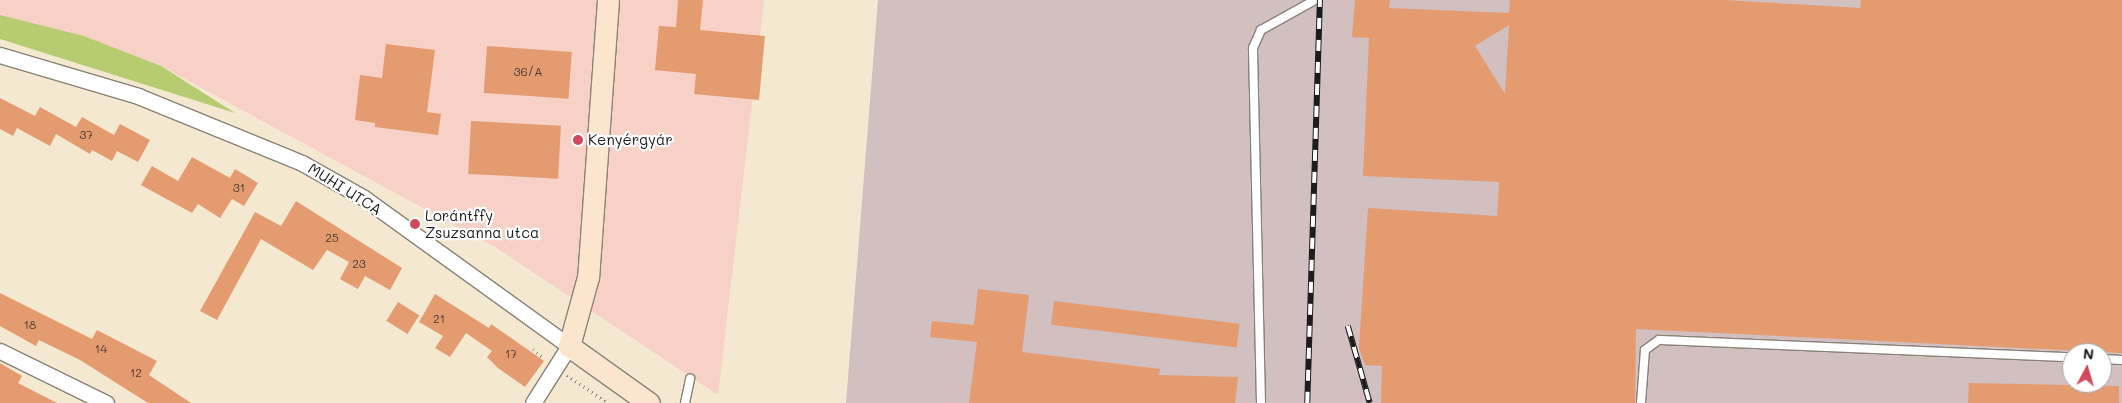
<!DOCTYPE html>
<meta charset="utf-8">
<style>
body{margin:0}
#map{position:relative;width:2122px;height:403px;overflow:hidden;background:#f4e8d0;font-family:Mali,sans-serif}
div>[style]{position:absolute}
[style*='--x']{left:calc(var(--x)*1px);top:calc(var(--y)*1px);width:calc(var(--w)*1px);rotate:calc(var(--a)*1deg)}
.built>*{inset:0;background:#f7d1c6}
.industrial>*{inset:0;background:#d2bfbf}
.green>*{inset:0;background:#b7cc71}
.building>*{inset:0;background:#e49b70;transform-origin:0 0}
.path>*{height:3px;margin-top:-1.5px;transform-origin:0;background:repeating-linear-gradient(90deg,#888276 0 1px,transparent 0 5px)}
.roads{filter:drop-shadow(1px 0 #888276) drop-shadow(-1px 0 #888276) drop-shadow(0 1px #888276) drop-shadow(0 -1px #888276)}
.service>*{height:8px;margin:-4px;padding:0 4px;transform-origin:4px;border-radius:4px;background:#fff}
.minor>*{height:15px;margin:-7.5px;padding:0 7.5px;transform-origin:7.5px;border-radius:7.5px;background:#fff}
.secondary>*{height:21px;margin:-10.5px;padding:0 10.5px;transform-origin:10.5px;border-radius:10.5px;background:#fce5cf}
.rail>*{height:5.5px;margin-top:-2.75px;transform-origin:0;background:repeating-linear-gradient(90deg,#fff 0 11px,#1c1c1c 0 22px);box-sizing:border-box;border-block:1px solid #1c1c1c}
.dots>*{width:14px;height:14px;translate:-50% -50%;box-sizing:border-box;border:2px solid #fff;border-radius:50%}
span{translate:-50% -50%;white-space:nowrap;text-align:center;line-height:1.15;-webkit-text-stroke:4.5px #fff;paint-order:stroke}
.number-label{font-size:12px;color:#4e3c31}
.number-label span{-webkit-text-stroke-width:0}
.poi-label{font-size:15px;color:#1c1c1c}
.left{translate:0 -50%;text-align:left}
.street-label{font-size:15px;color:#1c1c1c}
.north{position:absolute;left:2062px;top:343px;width:50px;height:50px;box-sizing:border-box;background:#fff;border:1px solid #a4a4a4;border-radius:50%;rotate:6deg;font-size:14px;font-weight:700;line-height:20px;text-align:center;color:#1c1c1c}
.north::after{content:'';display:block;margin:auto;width:18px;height:22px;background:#d1495b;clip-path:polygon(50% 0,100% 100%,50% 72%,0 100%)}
</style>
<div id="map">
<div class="built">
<i style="clip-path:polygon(0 0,764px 0,718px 395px,495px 247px,161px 66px,84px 36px,0 15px)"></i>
</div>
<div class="industrial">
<i style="clip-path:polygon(evenodd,878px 0,2122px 0,2122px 403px,846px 403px,878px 0,2072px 353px,2102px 353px,2102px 383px,2072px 383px,2072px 353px)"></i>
</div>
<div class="green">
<i style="clip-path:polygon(0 15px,84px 36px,161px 66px,235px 113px,0 39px)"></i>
</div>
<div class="building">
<i style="clip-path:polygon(678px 0,703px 0,700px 30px,765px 36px,759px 100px,694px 94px,696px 74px,655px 70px,659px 26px,676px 27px)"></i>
<i style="clip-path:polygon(evenodd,1355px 0,1390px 0,1389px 8px,1509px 13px,1510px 0,1725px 0,1860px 8px,1861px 0,2122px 0,2122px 353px,1636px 329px,1635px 403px,1381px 403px,1382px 366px,1365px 365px,1359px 348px,1368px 208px,1497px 216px,1499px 182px,1363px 176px,1369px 38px,1352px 37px,1355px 0,1509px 25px,1505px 94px,1475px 46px,1509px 25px)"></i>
<i style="clip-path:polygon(386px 44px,435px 50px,427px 112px,441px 114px,438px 135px,375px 127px,375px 123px,355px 120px,360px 75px,382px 78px)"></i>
<i style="left:487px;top:46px;width:85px;height:47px;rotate:4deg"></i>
<i style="clip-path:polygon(0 98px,35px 116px,40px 107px,76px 127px,82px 117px,114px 135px,120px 124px,150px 140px,138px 162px,117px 151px,112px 161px,92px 150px,90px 154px,56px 134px,50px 146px,17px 128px,13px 136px,0 129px)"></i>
<i style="left:471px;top:121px;width:90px;height:53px;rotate:3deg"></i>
<i style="clip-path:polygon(192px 157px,230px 178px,235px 169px,258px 183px,244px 206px,232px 199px,220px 218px,198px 204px,192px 213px,141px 185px,152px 166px,178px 181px)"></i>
<i style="clip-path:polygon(296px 201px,402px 268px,390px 290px,365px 276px,358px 289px,340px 279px,349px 262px,327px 250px,313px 270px,261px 239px,217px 320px,200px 311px,255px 212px,281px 226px)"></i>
<i style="clip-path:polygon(978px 289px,1029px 295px,1022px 352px,1160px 369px,1159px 375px,1238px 377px,1235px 403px,969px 403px,977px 342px,930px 337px,932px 321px,974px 325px)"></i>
<i style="clip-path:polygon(0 293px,92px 339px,97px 330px,157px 361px,149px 375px,191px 403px,148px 403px,80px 360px,39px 340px,36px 346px,0 326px)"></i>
<i style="clip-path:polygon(435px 294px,489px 328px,491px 324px,544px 361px,525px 387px,498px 368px,487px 357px,492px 351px,466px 333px,450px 357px,435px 348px,443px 336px,419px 322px)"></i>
<i style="left:1054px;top:301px;width:187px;height:24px;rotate:7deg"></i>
<i style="left:398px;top:302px;width:25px;height:22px;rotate:32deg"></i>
<i style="clip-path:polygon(0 363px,22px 376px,18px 383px,57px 403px,0 403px)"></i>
<i style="clip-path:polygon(1969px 383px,2119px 386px,2119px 403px,1968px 403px)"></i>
</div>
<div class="path">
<i style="--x:533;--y:349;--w:14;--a:39"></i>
<i style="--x:567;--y:375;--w:50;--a:34.3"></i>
</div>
<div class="roads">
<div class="service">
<i style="--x:2102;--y:359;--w:20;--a:3"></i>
<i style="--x:685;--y:403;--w:25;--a:-78"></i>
<i style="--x:1261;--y:403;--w:355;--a:-91.3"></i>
<i style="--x:1253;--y:48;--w:20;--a:-66"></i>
<i style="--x:1261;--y:30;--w:62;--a:-29.1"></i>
<i style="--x:1641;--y:403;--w:53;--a:-85.7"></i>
<i style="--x:1645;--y:350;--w:17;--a:-36"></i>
<i style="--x:1659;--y:340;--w:413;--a:2.4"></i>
</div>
<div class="minor">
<i style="--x:0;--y:55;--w:144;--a:16.5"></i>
<i style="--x:138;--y:96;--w:177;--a:22.2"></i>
<i style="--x:302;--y:163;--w:71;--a:29.4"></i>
<i style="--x:364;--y:198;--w:253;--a:35.8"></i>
<i style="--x:569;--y:346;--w:67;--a:122.3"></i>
<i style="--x:0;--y:351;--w:118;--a:26.1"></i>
</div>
<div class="secondary">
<i style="--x:608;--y:0;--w:278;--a:94.1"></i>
<i style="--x:588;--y:277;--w:72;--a:105.4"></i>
<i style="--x:569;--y:346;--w:98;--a:35.5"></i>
</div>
</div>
<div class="rail">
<i style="--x:1348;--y:326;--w:80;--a:74.1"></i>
<i style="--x:1307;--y:403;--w:403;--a:-88.2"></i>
</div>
<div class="dots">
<i style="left:578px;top:140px;background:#d1495b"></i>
<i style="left:415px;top:224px;background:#d1495b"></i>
</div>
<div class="number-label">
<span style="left:528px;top:72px">36/A</span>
<span style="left:86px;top:135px">37</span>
<span style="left:239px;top:188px">31</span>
<span style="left:332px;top:238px">25</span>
<span style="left:359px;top:264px">23</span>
<span style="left:439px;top:319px">21</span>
<span style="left:30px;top:325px">18</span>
<span style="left:101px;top:349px">14</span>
<span style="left:511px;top:354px">17</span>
<span style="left:136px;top:373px">12</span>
</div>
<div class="poi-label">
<span class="left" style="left:588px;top:140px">Kenyérgyár</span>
<span class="left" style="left:425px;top:224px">Lorántffy<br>Zsuzsanna utca</span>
</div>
<div class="street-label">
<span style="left:345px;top:189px;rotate:32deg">MUHI UTCA</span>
</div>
<div class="north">N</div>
</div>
